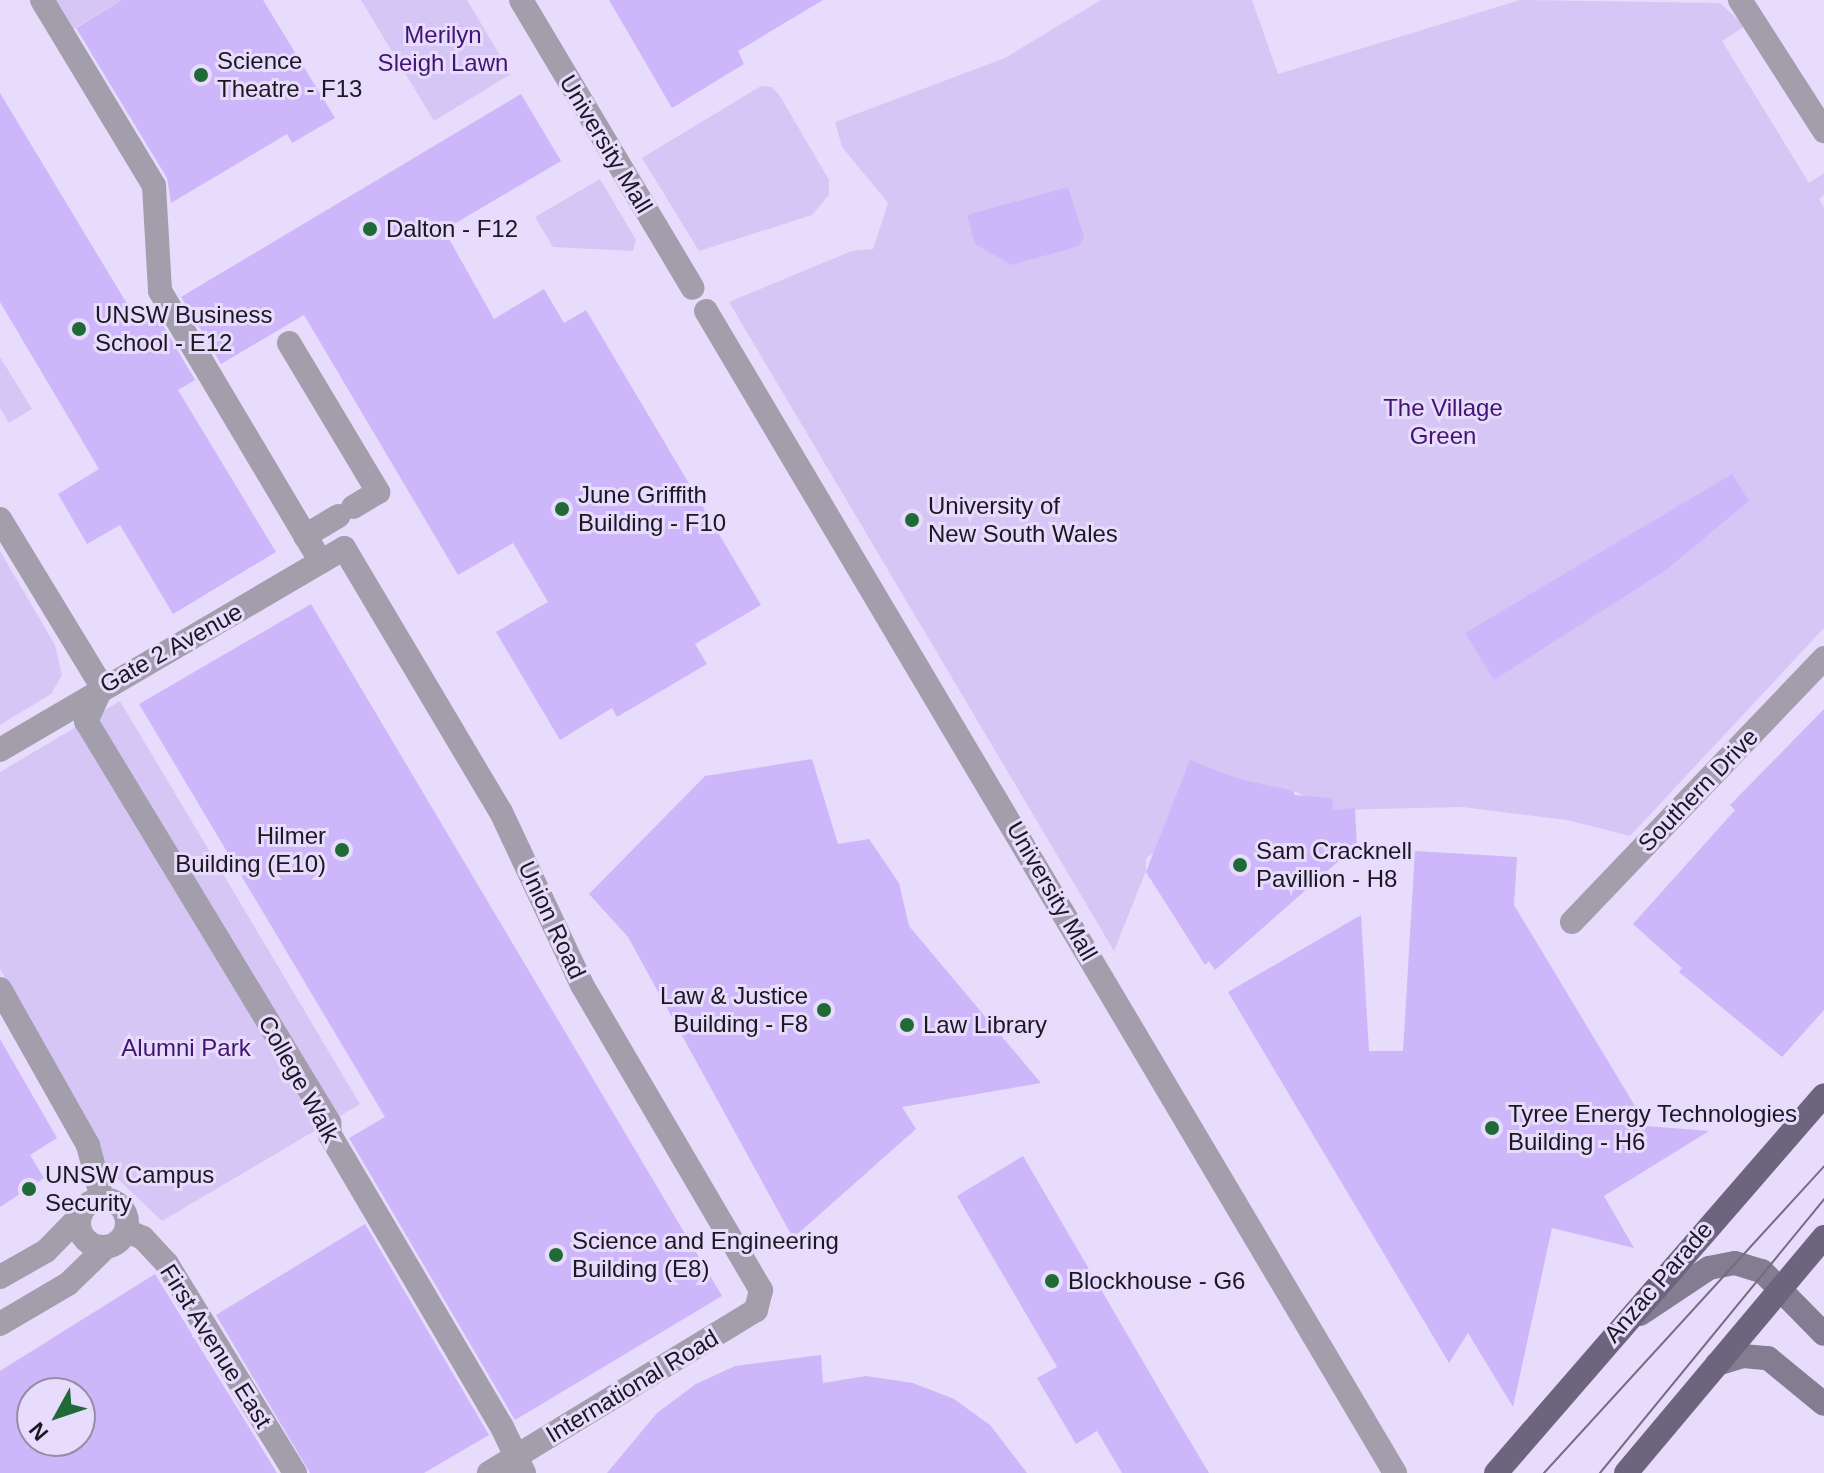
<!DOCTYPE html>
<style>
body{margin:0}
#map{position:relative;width:1824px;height:1473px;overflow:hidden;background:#e7dcfc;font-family:Helvetica,sans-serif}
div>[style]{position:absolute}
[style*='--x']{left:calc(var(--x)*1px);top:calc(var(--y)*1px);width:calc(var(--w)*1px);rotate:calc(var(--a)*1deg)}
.green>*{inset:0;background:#d6c6f6}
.building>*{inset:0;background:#ceb6fa}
.street>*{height:24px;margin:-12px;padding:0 12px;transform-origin:12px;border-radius:12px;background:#a29eac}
.street>.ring{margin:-12px;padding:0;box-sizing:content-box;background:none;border:24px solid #a29eac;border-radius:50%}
.secondary>*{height:24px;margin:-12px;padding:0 12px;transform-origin:12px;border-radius:12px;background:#837d91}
.primary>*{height:24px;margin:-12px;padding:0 12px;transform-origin:12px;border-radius:12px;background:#6d657d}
.tram>*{height:2px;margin:-1px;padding:0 1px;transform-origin:1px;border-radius:1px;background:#746d81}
.dots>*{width:22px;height:22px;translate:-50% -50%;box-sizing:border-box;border:4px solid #e7dcfc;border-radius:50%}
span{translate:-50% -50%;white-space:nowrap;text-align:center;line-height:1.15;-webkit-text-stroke:6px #e7dcfc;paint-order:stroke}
.park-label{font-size:24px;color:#421373}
.poi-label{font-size:24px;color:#1b1723}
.left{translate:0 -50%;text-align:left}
.right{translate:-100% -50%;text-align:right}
.street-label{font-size:24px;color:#1b1723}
.north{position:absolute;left:16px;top:1377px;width:80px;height:80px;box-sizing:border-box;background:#e7dcfc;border:2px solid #958da5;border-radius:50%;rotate:230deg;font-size:22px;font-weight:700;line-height:32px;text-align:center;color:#1b1723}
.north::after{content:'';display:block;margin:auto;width:28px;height:36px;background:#206a37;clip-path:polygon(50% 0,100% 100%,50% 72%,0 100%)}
</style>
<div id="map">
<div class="green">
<i style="clip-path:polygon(48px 0,122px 0,68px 32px)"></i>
<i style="clip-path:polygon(361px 0,467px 0,511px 74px,434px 121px)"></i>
<i style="clip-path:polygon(1101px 0,1252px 0,1278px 74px,1520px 0,1720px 3px,1745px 26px,1722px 41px,1809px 183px,1824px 173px,1824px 195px,1819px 199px,1824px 208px,1824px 628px,1630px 836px,1567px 820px,1462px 807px,1333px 810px,1294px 791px,1267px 787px,1146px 858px,1146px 871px,1114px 951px,729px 302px,852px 251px,873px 249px,888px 203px,842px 147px,835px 122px,1005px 58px)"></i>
<i style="clip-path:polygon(761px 86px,772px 87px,780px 96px,829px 180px,829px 195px,812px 215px,699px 251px,642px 158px)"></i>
<i style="clip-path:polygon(600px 179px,636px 240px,633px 251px,553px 247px,535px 217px)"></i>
<i style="clip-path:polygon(0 357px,32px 409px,9px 423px,0 408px)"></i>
<i style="clip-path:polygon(0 551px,55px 645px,62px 675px,51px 694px,0 725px)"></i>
<i style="clip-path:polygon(120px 701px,360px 1104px,162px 1221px,102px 1164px,85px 1116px,0 969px,0 772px)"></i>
</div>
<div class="building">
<i style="clip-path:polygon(122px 0,263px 0,335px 118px,292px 143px,287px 134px,171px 203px,167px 178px,76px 28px)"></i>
<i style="clip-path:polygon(609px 0,823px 0,738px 51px,744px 64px,672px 108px)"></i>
<i style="clip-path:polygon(0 93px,138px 322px,155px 312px,195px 380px,178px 390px,276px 552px,173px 614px,120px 525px,87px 544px,58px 494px,99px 469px,0 302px)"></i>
<i style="clip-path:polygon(521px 94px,561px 161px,444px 230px,494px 319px,544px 289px,564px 323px,586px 310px,761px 605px,695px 644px,707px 664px,617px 717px,612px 708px,560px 740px,496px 632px,548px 602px,513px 543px,458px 575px,304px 315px,221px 364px,181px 297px)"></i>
<i style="clip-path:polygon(1068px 187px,1084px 237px,1079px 246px,1012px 265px,975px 244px,967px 215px)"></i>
<i style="clip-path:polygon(1732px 474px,1749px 501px,1666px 570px,1494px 680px,1465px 633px)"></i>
<i style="clip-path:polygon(311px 604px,722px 1296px,515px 1420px,349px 1138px,385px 1117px,139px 704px)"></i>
<i style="clip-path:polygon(1824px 709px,1824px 1010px,1782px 1057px,1679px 972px,1682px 968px,1633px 924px,1735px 810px,1730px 805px)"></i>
<i style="clip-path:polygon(812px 759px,838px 844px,869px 839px,899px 883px,909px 926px,1041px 1083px,902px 1107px,916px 1129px,793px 1238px,628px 937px,589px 894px,705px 776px)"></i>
<i style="clip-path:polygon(1190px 760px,1239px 779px,1294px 791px,1294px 795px,1332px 798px,1333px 810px,1355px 808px,1357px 845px,1215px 970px,1209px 961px,1205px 965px,1146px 872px)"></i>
<i style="clip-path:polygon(1415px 851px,1517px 857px,1514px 905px,1647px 1126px,1709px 1131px,1604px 1196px,1634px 1248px,1552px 1228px,1513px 1407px,1468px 1333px,1449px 1363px,1228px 992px,1361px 915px,1369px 1051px,1403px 1051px)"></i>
<i style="clip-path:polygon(0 1039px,57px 1138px,30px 1155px,44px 1178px,0 1207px)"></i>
<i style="clip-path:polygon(1023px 1156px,1169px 1406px,1209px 1473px,1122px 1473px,1097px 1431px,1076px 1444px,1037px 1378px,1057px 1367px,957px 1196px)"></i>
<i style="clip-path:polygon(365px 1224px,489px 1435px,424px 1473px,310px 1473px,216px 1315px)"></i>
<i style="clip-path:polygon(evenodd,155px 1274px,277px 1473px,0 1473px,0 1371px,155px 1274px,32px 1393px,80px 1393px,80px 1441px,32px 1441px,32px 1393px)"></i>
<i style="clip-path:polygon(821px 1355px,823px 1383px,866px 1376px,913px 1383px,954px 1399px,990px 1425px,1027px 1473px,607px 1473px,657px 1413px,696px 1384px,735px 1366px)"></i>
</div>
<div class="street">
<i style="--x:42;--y:0;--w:217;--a:58.9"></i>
<i style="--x:154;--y:186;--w:105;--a:86.7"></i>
<i style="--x:160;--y:291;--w:315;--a:59.3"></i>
<i style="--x:521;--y:0;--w:335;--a:59.2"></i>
<i style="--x:1740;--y:0;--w:156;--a:57.3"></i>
<i style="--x:706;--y:311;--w:1351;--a:59.33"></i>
<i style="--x:289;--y:343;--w:174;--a:59.1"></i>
<i style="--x:378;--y:492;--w:29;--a:149"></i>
<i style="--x:0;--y:519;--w:197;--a:58.7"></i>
<i style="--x:305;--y:536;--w:39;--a:-31"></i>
<i style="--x:102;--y:687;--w:38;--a:115"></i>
<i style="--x:86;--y:721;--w:470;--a:58.8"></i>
<i style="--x:329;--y:1123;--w:12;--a:85"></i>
<i style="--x:330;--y:1135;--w:339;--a:59.5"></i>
<i style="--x:502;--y:1427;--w:51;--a:64.4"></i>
<i style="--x:0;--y:750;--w:399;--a:-30.4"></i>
<i style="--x:344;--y:548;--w:307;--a:59.3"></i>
<i style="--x:501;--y:812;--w:191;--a:64.9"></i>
<i style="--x:582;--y:985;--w:354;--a:59.6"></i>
<i style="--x:761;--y:1290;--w:21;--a:104"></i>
<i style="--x:756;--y:1310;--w:313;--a:148.6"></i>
<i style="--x:1572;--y:922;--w:365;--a:-46.3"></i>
<i style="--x:0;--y:989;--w:179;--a:60.6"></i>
<i style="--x:88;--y:1145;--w:56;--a:75.5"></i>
<i class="ring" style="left:79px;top:1199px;width:24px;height:24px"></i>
<i style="--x:126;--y:1231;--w:18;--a:22"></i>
<i style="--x:143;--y:1238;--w:35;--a:47"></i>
<i style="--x:167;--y:1264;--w:245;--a:58.5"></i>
<i style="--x:0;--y:1277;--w:53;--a:-29.5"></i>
<i style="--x:46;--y:1251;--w:49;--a:-45.8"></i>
<i style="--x:0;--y:1324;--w:79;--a:-30.5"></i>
<i style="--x:68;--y:1284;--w:52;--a:-44.2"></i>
</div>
<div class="secondary">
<i style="--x:1640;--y:1314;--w:83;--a:-33.7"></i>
<i style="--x:1709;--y:1268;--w:26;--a:-11"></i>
<i style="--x:1735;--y:1263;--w:28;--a:17"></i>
<i style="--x:1762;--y:1271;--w:88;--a:45.5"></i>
<i style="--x:1717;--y:1364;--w:27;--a:-17"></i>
<i style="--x:1743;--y:1356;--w:25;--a:5"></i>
<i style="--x:1768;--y:1358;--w:72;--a:39.4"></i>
</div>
<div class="primary">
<i style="--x:1496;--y:1473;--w:500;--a:-49.05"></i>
<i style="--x:1626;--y:1473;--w:308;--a:-50"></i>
</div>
<div class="tram">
<i style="--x:1544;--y:1473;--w:416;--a:-47.6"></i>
<i style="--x:1600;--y:1473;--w:354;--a:-50.7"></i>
</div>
<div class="dots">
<i style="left:201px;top:75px;background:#206a37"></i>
<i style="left:370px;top:229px;background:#206a37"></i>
<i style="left:79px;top:329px;background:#206a37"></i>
<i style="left:562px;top:509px;background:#206a37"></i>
<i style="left:912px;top:520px;background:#206a37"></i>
<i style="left:342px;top:850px;background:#206a37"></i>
<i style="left:1240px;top:865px;background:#206a37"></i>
<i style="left:824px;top:1010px;background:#206a37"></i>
<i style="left:907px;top:1025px;background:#206a37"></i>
<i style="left:1492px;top:1128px;background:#206a37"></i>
<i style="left:29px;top:1189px;background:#206a37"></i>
<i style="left:556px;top:1255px;background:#206a37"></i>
<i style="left:1052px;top:1281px;background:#206a37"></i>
</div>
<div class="park-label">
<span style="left:443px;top:49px">Merilyn<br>Sleigh Lawn</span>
<span style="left:1443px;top:422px">The Village<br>Green</span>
<span style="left:186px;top:1048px">Alumni Park</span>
</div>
<div class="poi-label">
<span class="left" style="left:217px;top:75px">Science<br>Theatre - F13</span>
<span class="left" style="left:386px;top:229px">Dalton - F12</span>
<span class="left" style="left:95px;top:329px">UNSW Business<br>School - E12</span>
<span class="left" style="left:578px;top:509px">June Griffith<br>Building - F10</span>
<span class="left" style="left:928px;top:520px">University of<br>New South Wales</span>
<span class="right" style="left:326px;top:850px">Hilmer<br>Building (E10)</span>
<span class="left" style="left:1256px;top:865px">Sam Cracknell<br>Pavillion - H8</span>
<span class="right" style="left:808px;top:1010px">Law &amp; Justice<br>Building - F8</span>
<span class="left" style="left:923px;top:1025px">Law Library</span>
<span class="left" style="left:1508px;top:1128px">Tyree Energy Technologies<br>Building - H6</span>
<span class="left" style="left:45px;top:1189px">UNSW Campus<br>Security</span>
<span class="left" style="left:572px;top:1255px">Science and Engineering<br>Building (E8)</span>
<span class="left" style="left:1068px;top:1281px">Blockhouse - G6</span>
</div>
<div class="street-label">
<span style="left:606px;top:144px;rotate:59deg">University Mall</span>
<span style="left:171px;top:648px;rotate:-29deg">Gate 2 Avenue</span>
<span style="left:1698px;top:790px;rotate:-46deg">Southern Drive</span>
<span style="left:1052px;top:891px;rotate:60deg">University Mall</span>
<span style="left:552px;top:920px;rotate:65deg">Union Road</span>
<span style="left:299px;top:1079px;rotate:61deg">College Walk</span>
<span style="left:1658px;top:1282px;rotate:-49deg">Anzac Parade</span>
<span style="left:216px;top:1346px;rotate:58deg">First Avenue East</span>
<span style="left:632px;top:1386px;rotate:-31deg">International Road</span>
</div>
<div class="north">N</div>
</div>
